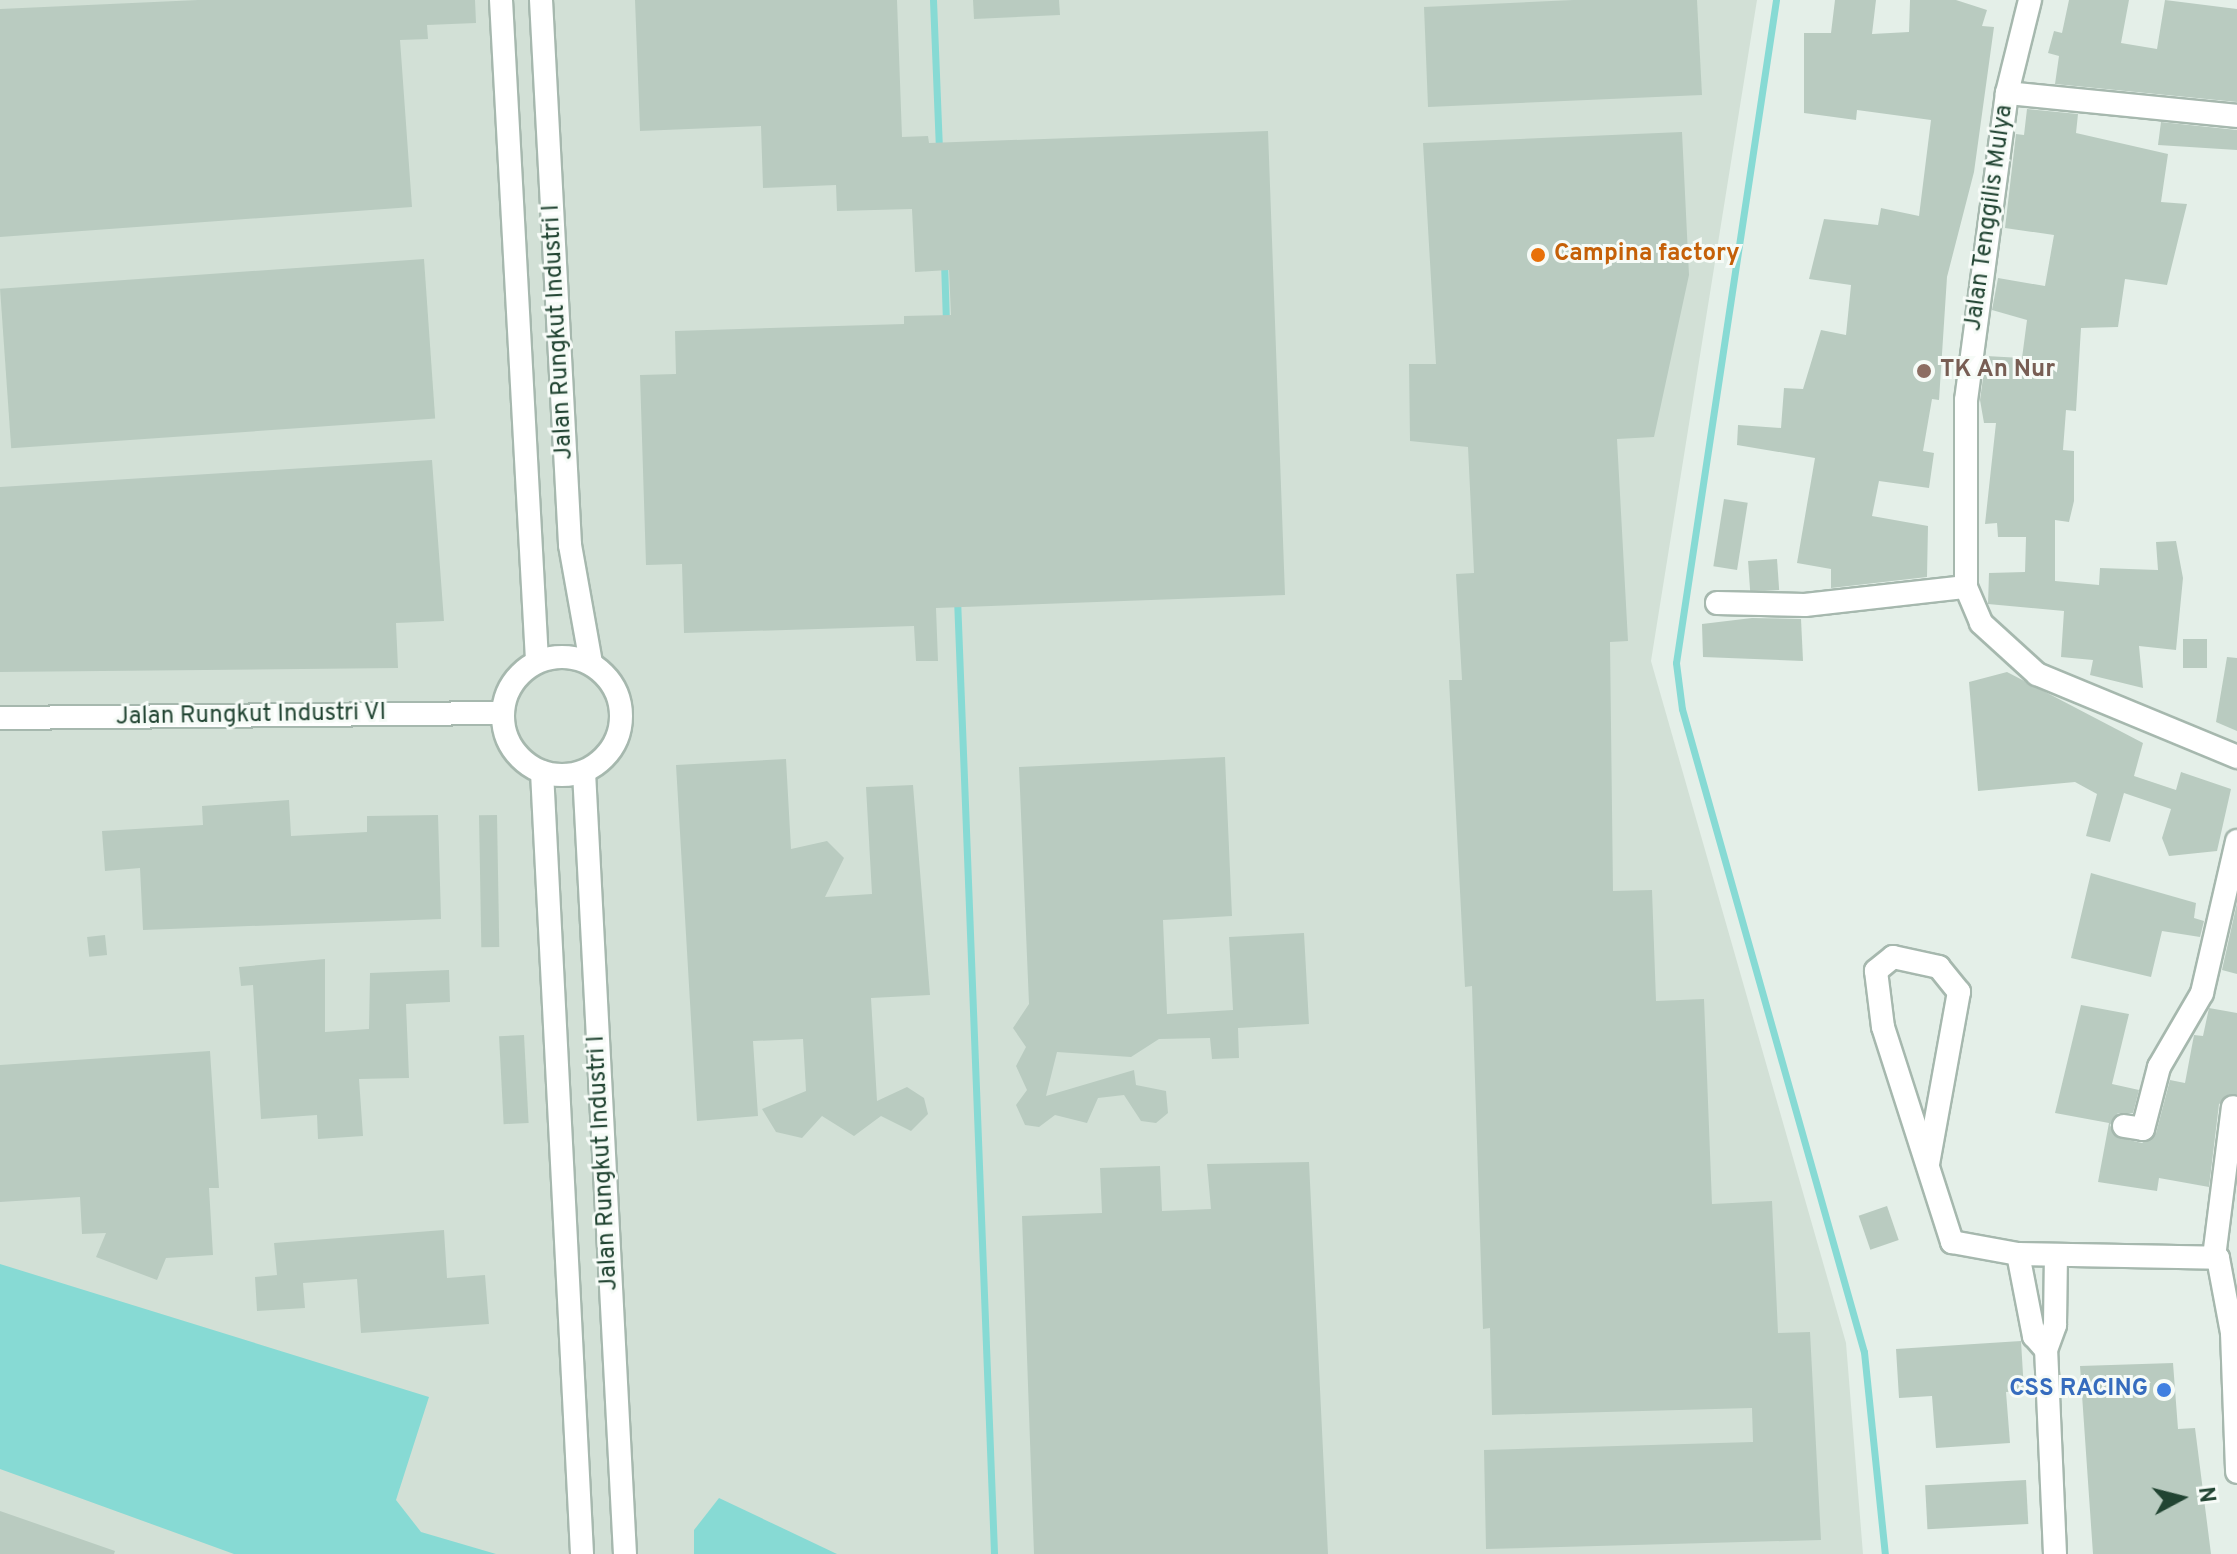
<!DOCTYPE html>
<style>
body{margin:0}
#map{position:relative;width:2237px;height:1554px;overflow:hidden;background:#e4efe8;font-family:Overpass,sans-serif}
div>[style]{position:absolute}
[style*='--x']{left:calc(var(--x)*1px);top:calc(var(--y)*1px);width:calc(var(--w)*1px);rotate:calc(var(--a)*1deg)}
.built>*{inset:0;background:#d2e0d6}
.water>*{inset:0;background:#87dad4}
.stream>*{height:7px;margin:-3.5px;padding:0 3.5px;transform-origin:3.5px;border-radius:3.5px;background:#87dad4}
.building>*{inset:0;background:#b9cbc0;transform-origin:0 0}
.roads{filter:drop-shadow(2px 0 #a6b8ae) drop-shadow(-2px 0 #a6b8ae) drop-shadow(0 2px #a6b8ae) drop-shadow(0 -2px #a6b8ae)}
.minor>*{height:22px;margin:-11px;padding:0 11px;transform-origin:11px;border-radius:11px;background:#fff}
.minor>.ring{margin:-11px;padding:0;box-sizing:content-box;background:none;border:22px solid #fff;border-radius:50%}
.dots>*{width:22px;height:22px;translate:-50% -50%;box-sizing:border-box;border:4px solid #f6fbf7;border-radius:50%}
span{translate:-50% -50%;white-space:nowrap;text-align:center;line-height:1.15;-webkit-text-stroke:6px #f6fbf7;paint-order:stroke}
.street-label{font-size:24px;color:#214432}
.food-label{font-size:24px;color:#c56008;font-weight:700}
.left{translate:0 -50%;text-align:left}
.education-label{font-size:24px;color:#785e54;font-weight:700}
.shop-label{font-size:24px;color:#366cbe;font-weight:700}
.right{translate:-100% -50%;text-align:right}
.north{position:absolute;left:2141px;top:1458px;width:80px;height:80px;-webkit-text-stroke:6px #f6fbf7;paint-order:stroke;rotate:83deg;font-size:22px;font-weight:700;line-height:32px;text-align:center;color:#214432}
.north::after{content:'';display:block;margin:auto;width:28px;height:36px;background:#214432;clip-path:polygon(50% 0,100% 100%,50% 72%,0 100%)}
</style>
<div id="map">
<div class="built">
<i style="clip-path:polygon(0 0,1757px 0,1651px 661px,1846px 1343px,1863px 1554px,0 1554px)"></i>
</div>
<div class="water">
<i style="clip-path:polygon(0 1264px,429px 1397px,396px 1500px,421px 1532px,496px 1554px,234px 1554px,0 1469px)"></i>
<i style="clip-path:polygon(719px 1498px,837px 1554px,694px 1554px,694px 1530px)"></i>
</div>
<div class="stream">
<i style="--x:933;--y:0;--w:150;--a:87.7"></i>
<i style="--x:1776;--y:0;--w:670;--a:98.58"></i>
<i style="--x:1676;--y:663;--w:46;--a:82.6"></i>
<i style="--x:1682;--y:709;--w:668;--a:74.2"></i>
<i style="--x:1864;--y:1352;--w:203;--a:84.1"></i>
<i style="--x:944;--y:262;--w:60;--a:88.1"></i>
<i style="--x:957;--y:598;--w:957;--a:87.78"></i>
</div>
<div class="building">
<i style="clip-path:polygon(198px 0,475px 0,476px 23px,427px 25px,428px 39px,400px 40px,412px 207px,0 237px,0 9px)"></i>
<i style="clip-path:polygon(635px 0,897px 0,902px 137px,928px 136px,929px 143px,1268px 131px,1285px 595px,936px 608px,938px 661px,916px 661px,914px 626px,684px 633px,682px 564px,646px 565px,640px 375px,676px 374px,675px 331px,904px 324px,904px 316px,951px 315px,949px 270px,915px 272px,912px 209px,837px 211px,836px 185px,763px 188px,761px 126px,640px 131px)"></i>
<i style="clip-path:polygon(973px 0,1059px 0,1060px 15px,974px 19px)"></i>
<i style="clip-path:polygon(1573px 0,1697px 0,1702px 95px,1428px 107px,1424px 7px)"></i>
<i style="clip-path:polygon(1835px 0,1876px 0,1872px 34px,1909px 32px,1910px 0,1956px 0,1987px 10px,1982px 26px,1994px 27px,1974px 172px,1947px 277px,1939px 400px,1932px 399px,1923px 451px,1934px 453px,1929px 488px,1879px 481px,1872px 516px,1928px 526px,1927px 577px,1831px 588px,1831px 569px,1797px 563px,1815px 458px,1737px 445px,1738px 425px,1781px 428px,1784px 388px,1803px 389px,1821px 330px,1846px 335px,1851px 285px,1809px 279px,1824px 219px,1878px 225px,1881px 208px,1919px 216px,1931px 120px,1857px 110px,1856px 120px,1804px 113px,1804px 33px,1831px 33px)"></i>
<i style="clip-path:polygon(2069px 0,2129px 0,2121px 43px,2157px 49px,2165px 0,2237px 9px,2237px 102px,2055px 84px,2059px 56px,2048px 53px,2054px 31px,2062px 33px)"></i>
<i style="clip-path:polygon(2027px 109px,2078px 114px,2076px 133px,2168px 154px,2161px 202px,2187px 204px,2167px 285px,2125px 279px,2118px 327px,2081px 328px,2076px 411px,2066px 410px,2063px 450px,2074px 451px,2074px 501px,2069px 522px,2055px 520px,2055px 581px,2099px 585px,2100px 568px,2158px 570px,2156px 542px,2176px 541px,2183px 578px,2176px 650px,2139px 646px,2143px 688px,2090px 675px,2093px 660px,2061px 657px,2064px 611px,1988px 604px,1989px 573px,2025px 572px,2026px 537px,1998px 537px,1997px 523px,1985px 524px,1996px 423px,1984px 423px,1980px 400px,1986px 356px,2022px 358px,2027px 320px,1992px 310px,1998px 278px,2045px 286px,2054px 235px,2005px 228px,2016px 134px,2024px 135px)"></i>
<i style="clip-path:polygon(2161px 122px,2237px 130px,2237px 150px,2158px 145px)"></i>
<i style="clip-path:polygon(1682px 132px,1689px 275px,1654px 437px,1617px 439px,1628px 641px,1610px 642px,1613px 891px,1652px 890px,1656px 1001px,1704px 999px,1712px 1204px,1772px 1201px,1778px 1333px,1810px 1332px,1821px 1540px,1486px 1549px,1484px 1450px,1753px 1442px,1752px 1408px,1492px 1415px,1490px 1328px,1483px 1329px,1472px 986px,1465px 987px,1449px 680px,1462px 680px,1456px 574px,1474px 573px,1468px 447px,1410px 441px,1409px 364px,1436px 364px,1423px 143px)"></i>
<i style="left:424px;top:259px;width:160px;height:425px;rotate:86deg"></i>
<i style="clip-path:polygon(432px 460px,444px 621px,396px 623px,398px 668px,0 672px,0 487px)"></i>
<i style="left:1724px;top:499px;width:24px;height:68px;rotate:9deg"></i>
<i style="left:1777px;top:559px;width:31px;height:29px;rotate:86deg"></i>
<i style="clip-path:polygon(1752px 618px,1801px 619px,1803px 661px,1703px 657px,1702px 624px)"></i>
<i style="left:2183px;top:639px;width:24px;height:29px"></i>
<i style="clip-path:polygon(2227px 657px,2237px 658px,2237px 731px,2216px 722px)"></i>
<i style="clip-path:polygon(2007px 672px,2143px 743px,2134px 776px,2176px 790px,2181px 772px,2231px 789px,2217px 851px,2169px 856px,2162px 838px,2171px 809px,2124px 793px,2110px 842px,2086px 836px,2097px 794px,2075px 782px,1978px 791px,1969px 682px)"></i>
<i style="clip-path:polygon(1225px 757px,1232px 916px,1163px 920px,1167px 1014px,1233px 1010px,1229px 937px,1304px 933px,1309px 1024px,1238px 1028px,1239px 1058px,1212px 1059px,1210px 1038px,1159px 1039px,1131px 1057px,1057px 1052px,1046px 1096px,1134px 1070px,1136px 1085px,1166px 1091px,1168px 1113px,1156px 1123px,1141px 1121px,1124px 1095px,1098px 1098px,1087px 1123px,1055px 1115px,1039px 1127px,1025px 1125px,1016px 1105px,1027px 1090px,1016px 1066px,1026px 1047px,1013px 1028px,1029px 1004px,1019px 767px)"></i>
<i style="clip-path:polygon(786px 759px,791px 849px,827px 841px,844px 858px,825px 897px,872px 894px,866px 787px,913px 785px,930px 995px,871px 998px,877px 1101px,907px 1087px,924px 1098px,928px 1114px,911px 1131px,881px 1116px,854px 1136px,822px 1116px,802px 1138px,776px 1132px,762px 1109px,806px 1091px,803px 1039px,753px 1041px,758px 1116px,697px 1121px,676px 765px)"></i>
<i style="clip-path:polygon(289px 800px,291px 836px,367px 832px,367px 816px,438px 815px,441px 919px,143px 930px,140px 868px,105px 871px,102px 831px,203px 825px,202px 806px)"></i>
<i style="left:497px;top:815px;width:132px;height:18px;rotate:89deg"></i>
<i style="clip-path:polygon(2091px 873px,2196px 903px,2194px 918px,2204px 921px,2200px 937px,2162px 931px,2151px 977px,2071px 958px)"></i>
<i style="clip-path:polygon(2237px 903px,2237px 974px,2222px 970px)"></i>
<i style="left:105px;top:935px;width:20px;height:18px;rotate:84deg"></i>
<i style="clip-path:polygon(325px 959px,325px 1032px,369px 1029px,370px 973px,449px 970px,450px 1002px,406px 1004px,409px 1078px,359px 1079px,363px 1136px,318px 1139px,317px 1115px,261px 1119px,253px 985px,241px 986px,239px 967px)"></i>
<i style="clip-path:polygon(2081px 1005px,2129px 1014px,2112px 1084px,2139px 1090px,2133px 1113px,2118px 1113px,2110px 1125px,2116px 1137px,2142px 1143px,2156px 1133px,2170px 1080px,2185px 1083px,2194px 1035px,2203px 1036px,2209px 1008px,2237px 1013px,2237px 1094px,2219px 1104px,2209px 1187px,2159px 1178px,2157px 1191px,2098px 1182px,2109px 1123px,2055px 1113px)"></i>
<i style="left:524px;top:1035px;width:88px;height:25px;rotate:87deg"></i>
<i style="clip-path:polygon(210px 1051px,219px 1188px,209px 1188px,213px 1255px,166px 1258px,157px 1280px,96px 1257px,106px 1233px,82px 1234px,80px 1197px,0 1202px,0 1065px)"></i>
<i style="clip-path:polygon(1309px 1162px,1328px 1554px,1034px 1554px,1022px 1216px,1102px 1213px,1100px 1168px,1160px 1166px,1162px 1211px,1211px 1209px,1207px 1164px)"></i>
<i style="left:1887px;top:1206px;width:36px;height:30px;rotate:71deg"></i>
<i style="clip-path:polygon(444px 1230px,447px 1278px,485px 1275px,489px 1324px,361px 1333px,357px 1279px,303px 1283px,305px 1308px,257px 1311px,255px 1277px,277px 1275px,274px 1243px)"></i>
<i style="clip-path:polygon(2021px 1341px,2024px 1391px,2006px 1392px,2010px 1443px,1936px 1448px,1932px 1396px,1899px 1398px,1896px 1349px)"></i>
<i style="clip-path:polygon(2173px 1363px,2178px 1429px,2195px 1428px,2211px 1554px,2093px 1554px,2080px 1366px)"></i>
<i style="left:2026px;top:1480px;width:44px;height:101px;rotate:87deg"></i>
<i style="clip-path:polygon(0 1511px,115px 1551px,114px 1554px,0 1554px)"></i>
</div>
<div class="roads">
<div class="minor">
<i style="--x:501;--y:0;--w:662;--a:86.88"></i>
<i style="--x:541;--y:0;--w:546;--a:86.95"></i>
<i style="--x:570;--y:545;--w:120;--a:79.9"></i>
<i style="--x:2030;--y:0;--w:96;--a:103.9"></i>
<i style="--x:2007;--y:93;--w:310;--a:97.6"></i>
<i style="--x:1966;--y:400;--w:187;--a:90"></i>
<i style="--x:1966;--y:587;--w:39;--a:67"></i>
<i style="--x:1981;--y:623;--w:76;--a:42.3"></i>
<i style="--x:2037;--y:674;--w:217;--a:22.5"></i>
<i style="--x:2007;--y:93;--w:231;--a:5.7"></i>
<i style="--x:1717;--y:603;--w:88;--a:1.3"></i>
<i style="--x:1805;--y:605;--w:162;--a:-6.4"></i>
<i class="ring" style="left:503px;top:657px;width:96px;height:96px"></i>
<i style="--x:0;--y:718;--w:503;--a:-0.57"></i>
<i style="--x:542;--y:772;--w:783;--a:87.07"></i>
<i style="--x:584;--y:772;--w:783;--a:87"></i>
<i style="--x:2124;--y:1126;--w:19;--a:9"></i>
<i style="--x:2143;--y:1129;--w:64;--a:-75.5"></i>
<i style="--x:2159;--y:1067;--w:86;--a:-59.8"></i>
<i style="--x:2202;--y:993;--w:156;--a:-77"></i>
<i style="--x:1928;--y:1164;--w:175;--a:-79.8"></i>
<i style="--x:1959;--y:992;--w:32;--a:-129"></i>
<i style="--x:1939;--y:967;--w:47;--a:-167.7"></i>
<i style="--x:1893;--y:957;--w:22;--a:141"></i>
<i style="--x:1876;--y:971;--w:56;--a:82.9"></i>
<i style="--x:1883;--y:1027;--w:226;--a:72.2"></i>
<i style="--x:1952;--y:1242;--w:67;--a:10.3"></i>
<i style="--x:2018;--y:1254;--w:200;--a:1.1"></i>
<i style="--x:2218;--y:1258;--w:76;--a:79.4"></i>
<i style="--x:2232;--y:1333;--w:139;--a:87.9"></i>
<i style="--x:2018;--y:1254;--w:84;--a:79"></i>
<i style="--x:2034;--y:1336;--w:18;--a:49"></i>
<i style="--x:2214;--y:1257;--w:151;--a:-82.8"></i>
<i style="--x:2055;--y:1554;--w:204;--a:-92.5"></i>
<i style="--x:2046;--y:1350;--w:27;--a:-70"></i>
<i style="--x:2055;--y:1325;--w:70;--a:-89.2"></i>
</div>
</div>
<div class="dots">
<i style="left:1538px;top:255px;background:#e8710a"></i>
<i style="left:1924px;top:371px;background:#8d6e63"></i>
<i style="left:2164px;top:1390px;background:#3f7fe0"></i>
</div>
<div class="street-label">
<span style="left:1990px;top:218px;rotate:-82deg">Jalan Tenggilis Mulya</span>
<span style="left:559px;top:332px;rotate:-93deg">Jalan Rungkut Industri I</span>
<span style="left:251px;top:716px;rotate:-1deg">Jalan Rungkut Industri VI</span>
<span style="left:604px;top:1163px;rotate:-93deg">Jalan Rungkut Industri I</span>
</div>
<div class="food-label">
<span class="left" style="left:1554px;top:255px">Campina factory</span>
</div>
<div class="education-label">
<span class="left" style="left:1940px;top:371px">TK An Nur</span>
</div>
<div class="shop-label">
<span class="right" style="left:2148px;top:1390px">CSS RACING</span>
</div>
<div class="north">N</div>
</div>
